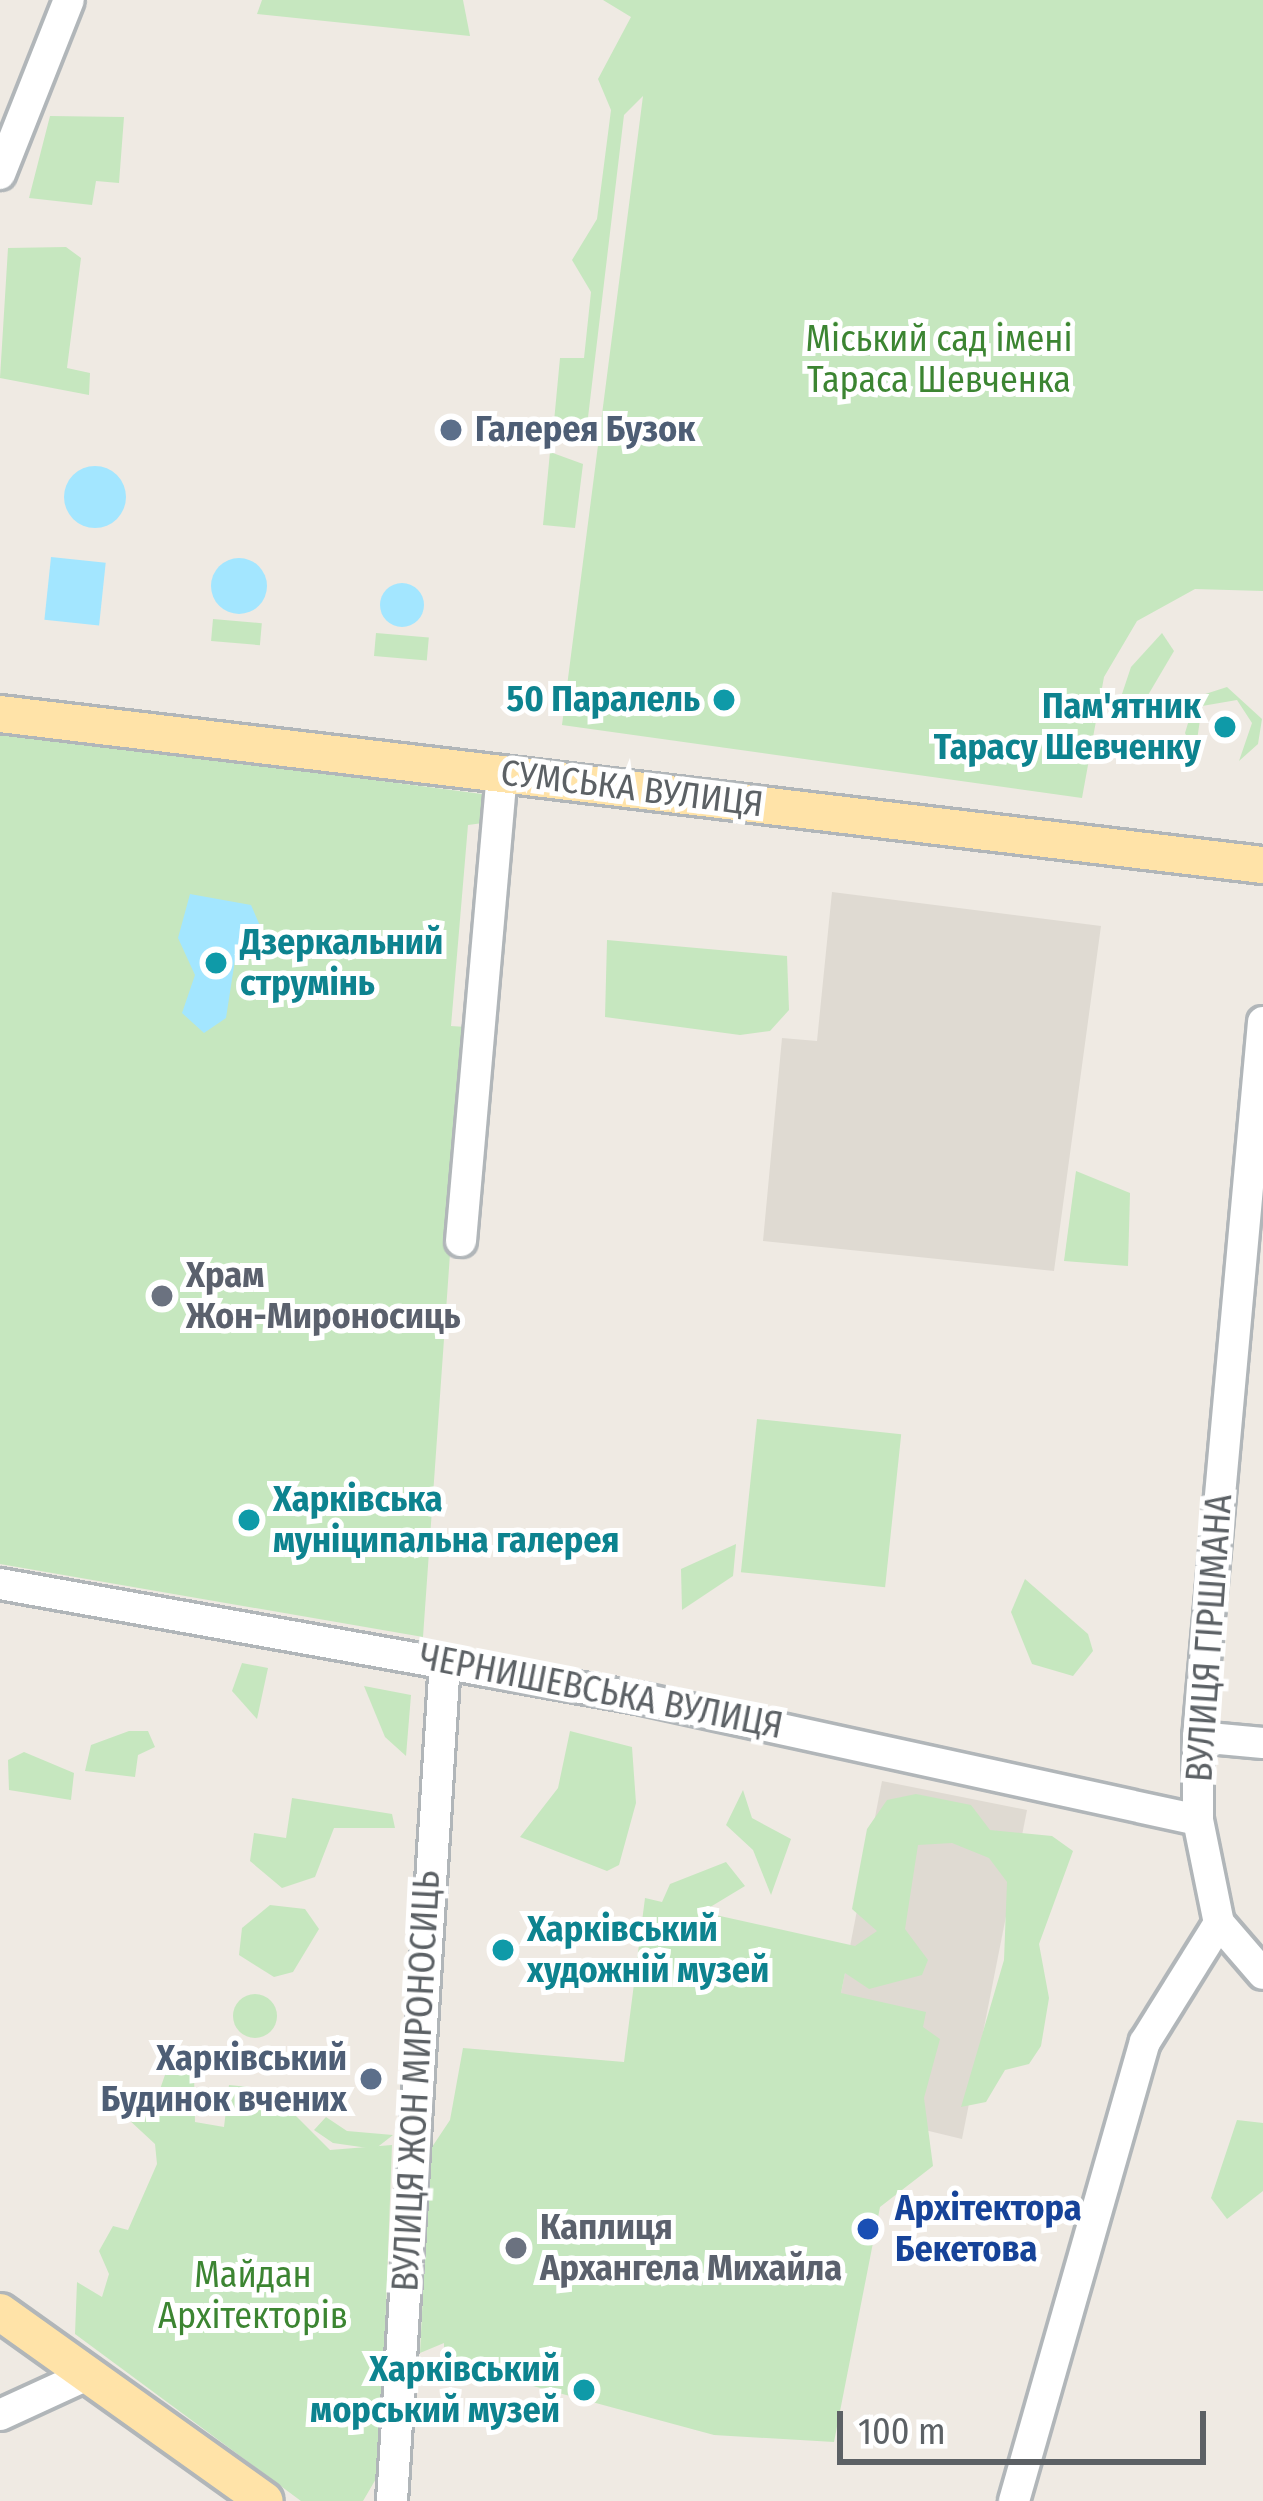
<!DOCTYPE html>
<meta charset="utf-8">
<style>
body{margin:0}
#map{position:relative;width:1263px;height:2501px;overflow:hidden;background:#efeae3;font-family:"Fira Sans Condensed",sans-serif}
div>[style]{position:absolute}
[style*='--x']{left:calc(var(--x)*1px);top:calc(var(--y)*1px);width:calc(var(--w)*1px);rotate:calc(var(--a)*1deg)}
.education>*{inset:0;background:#dfdad2}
.green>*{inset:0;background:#c6e7bf;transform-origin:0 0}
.round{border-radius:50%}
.water>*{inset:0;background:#a3e6ff;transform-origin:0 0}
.roads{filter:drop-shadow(3px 0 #b1b6b9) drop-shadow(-3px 0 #b1b6b9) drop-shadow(0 3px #b1b6b9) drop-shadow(0 -3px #b1b6b9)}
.minor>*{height:30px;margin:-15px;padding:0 15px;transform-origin:15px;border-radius:15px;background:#fff}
.major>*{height:36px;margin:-18px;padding:0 18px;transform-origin:18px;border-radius:18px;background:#ffe3a8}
.dots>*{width:33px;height:33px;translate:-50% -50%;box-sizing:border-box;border:6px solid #fff;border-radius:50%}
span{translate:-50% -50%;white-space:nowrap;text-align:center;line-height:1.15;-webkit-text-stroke:10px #fff;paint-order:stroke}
.park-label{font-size:36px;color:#3c8532}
.service-label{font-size:36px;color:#4e5e75;font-weight:700}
.left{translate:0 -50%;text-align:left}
.right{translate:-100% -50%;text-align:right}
.culture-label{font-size:36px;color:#0d838f;font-weight:700}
.street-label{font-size:36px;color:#5c6165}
.worship-label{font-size:36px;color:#5b616d;font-weight:700}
.transit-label{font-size:36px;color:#164399;font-weight:700}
.scale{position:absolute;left:837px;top:2411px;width:369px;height:54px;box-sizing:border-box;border:6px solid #5c6165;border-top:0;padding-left:15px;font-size:36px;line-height:42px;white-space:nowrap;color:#5c6165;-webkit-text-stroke:9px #fff;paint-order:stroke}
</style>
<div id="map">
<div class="education">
<i style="clip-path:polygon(832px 892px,1101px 926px,1054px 1271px,763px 1241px,782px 1038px,817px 1041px)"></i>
<i style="clip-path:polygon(882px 1781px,1027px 1810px,962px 2139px,900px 2124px,841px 1993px)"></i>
</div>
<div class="green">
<i style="clip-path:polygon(262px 0,463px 0,470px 36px,257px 14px)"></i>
<i style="clip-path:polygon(603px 0,1263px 0,1263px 591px,1195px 589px,1137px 621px,1104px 677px,1082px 798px,562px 725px,643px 96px,624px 115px,587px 426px,553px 432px,560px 358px,584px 358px,591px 292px,572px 260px,597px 219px,611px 110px,598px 79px,631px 17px)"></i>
<i style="clip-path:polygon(50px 116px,124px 117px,119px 183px,96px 181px,92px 205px,29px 198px)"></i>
<i style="clip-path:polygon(8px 248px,66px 247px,81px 258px,67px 368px,90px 373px,89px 395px,0 378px)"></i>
<i style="clip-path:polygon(550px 452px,583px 464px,575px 528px,543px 525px)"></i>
<i style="left:213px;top:619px;width:49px;height:22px;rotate:5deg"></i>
<i style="left:376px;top:633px;width:53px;height:23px;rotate:5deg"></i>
<i style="clip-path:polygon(1162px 633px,1174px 651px,1141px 707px,1118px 706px,1131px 667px)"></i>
<i style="clip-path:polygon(1227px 687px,1262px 719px,1258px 744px,1239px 761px,1252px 723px,1237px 700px,1202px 706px,1195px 754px,1185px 733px,1196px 697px)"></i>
<i style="clip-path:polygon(0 731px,482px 794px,483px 823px,468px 825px,451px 1026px,466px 1027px,423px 1637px,0 1564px)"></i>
<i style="clip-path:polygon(607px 940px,787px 956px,789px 1010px,770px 1031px,740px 1035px,605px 1017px)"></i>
<i style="clip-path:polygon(1076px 1171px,1130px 1193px,1128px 1266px,1064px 1261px)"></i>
<i style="left:757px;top:1419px;width:145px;height:154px;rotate:6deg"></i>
<i style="clip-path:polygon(736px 1544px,733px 1576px,682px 1610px,681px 1569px)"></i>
<i style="clip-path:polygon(1025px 1579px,1088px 1634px,1093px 1651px,1073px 1676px,1032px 1664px,1011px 1612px)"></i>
<i style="clip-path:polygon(242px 1663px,268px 1668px,257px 1719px,232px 1691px)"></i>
<i style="clip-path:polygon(364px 1686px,411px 1695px,406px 1756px,385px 1737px)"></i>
<i style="clip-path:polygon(129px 1731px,148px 1731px,155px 1747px,138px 1755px,135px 1777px,85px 1771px,91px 1745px)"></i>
<i style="clip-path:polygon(570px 1731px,632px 1747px,636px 1803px,619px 1865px,607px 1871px,520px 1837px,558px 1788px)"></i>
<i style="clip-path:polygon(24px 1752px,74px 1773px,71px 1800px,9px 1790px,8px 1760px)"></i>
<i style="clip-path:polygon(743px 1790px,752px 1818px,791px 1839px,771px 1895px,753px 1850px,726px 1825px)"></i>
<i style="clip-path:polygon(916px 1794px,971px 1805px,990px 1830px,1052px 1836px,1073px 1851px,1039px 1944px,1049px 1998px,1041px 2046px,1029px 2064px,1005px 2070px,986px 2102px,961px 2107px,1004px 1960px,1007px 1882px,989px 1858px,952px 1843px,918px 1845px,905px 1929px,928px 1960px,922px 1975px,869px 1989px,845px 1973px,841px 1993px,926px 2012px,923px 2027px,940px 2039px,924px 2098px,933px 2166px,880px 2207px,834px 2442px,714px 2435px,444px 2362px,444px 2343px,420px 2353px,430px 2150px,450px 2120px,463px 2048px,624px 2062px,645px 1898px,662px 1902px,670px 1884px,726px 1862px,745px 1886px,702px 1912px,855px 1946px,877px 1931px,852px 1909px,867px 1829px,887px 1800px)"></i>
<i style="clip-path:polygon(292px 1798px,392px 1814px,395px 1828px,334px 1828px,315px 1877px,282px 1888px,250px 1861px,254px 1833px,286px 1838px)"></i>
<i style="clip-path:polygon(270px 1905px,305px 1909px,319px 1929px,293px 1972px,274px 1977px,239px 1955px,242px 1928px)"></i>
<i class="round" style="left:233px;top:1994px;width:44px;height:44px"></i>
<i style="clip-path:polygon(173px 2052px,194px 2072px,195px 2122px,224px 2127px,229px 2085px,269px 2089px,330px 2150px,392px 2145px,380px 2472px,363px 2501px,301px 2501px,75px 2334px,77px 2282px,102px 2297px,109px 2274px,99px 2251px,113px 2226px,128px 2230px,157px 2164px,155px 2144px,128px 2119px,152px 2112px)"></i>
<i style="clip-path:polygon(326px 2117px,347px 2131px,393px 2135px,375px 2149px,333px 2143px,314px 2130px)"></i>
<i style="clip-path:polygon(1237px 2120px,1263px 2123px,1263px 2191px,1227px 2219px,1211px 2198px)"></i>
</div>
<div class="water">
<i class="round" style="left:64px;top:466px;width:62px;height:62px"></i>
<i style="left:51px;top:557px;width:55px;height:63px;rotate:6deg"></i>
<i class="round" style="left:211px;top:558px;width:56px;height:56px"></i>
<i class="round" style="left:380px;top:583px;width:44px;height:44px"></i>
<i style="clip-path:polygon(190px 894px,251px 905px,261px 928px,237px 947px,226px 1018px,204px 1033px,182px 1013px,195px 975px,178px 938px)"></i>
</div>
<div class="roads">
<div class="minor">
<i style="--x:0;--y:174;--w:187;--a:-68.4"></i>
<i style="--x:1263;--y:1022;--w:718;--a:95.19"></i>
<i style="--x:1198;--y:1737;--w:83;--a:90"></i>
<i style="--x:1198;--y:1820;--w:105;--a:78.5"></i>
<i style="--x:1219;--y:1923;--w:67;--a:49.2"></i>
<i style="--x:461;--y:1241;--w:469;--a:-85"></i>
<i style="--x:0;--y:1584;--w:653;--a:10.14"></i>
<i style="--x:643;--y:1699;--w:568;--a:12.3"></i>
<i style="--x:1198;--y:1737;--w:65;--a:5.3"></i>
<i style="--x:0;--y:2415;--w:98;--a:-24.7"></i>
<i style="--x:392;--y:2501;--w:841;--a:-86.39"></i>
<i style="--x:1014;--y:2501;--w:477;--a:-74.1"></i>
<i style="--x:1145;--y:2042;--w:140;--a:-58.1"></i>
</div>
<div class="major">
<i style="--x:0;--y:714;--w:1272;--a:6.82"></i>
<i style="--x:0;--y:2312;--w:325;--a:35.5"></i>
</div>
</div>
<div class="dots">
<i style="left:451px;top:430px;background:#5c6f8a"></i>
<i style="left:724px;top:700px;background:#0f9aa8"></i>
<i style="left:1225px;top:727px;background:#0f9aa8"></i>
<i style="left:216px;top:963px;background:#0f9aa8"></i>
<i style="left:162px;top:1296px;background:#6b7280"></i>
<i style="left:249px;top:1520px;background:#0f9aa8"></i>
<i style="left:503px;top:1950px;background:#0f9aa8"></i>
<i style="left:371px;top:2079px;background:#5c6f8a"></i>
<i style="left:868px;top:2229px;background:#1a4fb4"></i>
<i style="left:516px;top:2248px;background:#6b7280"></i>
<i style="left:584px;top:2390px;background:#0f9aa8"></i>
</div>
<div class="park-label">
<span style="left:939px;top:360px">Міський сад імені<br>Тараса Шевченка</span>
<span style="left:253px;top:2296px">Майдан<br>Архітекторів</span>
</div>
<div class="service-label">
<span class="left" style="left:475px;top:430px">Галерея Бузок</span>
<span class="right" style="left:347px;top:2079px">Харківський<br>Будинок вчених</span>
</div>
<div class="culture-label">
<span class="right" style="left:700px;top:700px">50 Паралель</span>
<span class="right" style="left:1201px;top:727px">Пам'ятник<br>Тарасу Шевченку</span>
<span class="left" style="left:240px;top:963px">Дзеркальний<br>струмінь</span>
<span class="left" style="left:273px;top:1520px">Харківська<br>муніципальна галерея</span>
<span class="left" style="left:527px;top:1950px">Харківський<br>художній музей</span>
<span class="right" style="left:560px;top:2390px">Харківський<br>морський музей</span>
</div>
<div class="street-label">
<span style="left:632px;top:789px;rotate:7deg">СУМСЬКА ВУЛИЦЯ</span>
<span style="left:1210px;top:1638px;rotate:-86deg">ВУЛИЦЯ ГІРШМАНА</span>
<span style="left:601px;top:1692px;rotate:11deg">ЧЕРНИШЕВСЬКА ВУЛИЦЯ</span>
<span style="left:417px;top:2081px;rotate:-87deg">ВУЛИЦЯ ЖОН МИРОНОСИЦЬ</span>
</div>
<div class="worship-label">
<span class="left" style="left:186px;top:1296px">Храм<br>Жон-Мироносиць</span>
<span class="left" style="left:540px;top:2248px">Каплиця<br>Архангела Михайла</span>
</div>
<div class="transit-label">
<span class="left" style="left:895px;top:2229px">Архітектора<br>Бекетова</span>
</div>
<div class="scale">100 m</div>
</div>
